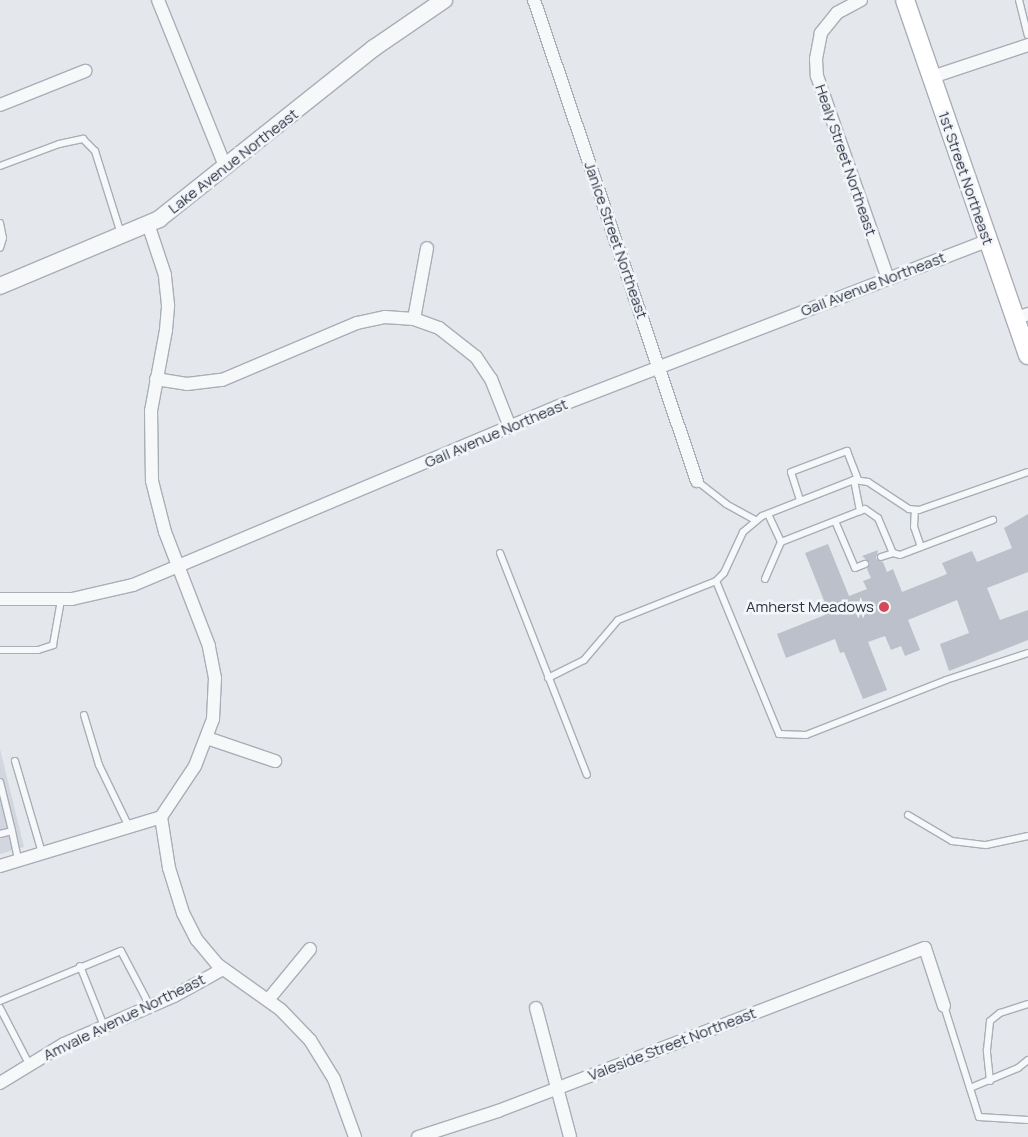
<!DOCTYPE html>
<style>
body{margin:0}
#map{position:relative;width:1028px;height:1137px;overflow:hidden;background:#e4e7ec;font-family:Manrope,sans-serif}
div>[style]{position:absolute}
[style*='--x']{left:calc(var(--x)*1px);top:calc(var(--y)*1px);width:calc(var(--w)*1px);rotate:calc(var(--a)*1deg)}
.built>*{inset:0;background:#d2d6de}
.building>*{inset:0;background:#bbc0ca}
.roads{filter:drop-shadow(1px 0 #a9aeb7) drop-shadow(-1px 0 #a9aeb7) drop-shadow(0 1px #a9aeb7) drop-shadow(0 -1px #a9aeb7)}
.service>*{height:6px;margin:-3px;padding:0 3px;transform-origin:3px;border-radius:3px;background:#f7f8fa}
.minor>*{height:12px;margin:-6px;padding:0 6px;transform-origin:6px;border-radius:6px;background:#f7f8fa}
.tertiary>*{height:16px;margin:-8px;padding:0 8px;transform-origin:8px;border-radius:8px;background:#f7f8fa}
.secondary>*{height:18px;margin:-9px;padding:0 9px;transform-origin:9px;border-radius:9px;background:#fff}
.dots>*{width:14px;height:14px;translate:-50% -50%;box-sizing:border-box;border:2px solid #f4f6f9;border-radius:50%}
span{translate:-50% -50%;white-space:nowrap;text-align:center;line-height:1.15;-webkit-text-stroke:5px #f4f6f9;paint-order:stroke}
.street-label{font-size:15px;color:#2b3445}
.poi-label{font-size:15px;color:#2b3445}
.right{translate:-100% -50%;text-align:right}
</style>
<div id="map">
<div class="built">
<i style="clip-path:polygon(0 749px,24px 847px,0 854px)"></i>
</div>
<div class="building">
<i style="clip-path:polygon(1028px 514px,1028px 572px,987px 588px,1000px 620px,1028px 610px,1028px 640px,949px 671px,940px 644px,969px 633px,957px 600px,908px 620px,920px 650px,905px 656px,901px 646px,891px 650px,885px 636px,868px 642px,887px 690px,863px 699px,844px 652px,840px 653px,835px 639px,786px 658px,777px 634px,825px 615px,823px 610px,827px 608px,805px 553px,828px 544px,849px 596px,867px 589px,863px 581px,871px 578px,867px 569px,870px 563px,862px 556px,878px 550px,876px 559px,883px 562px,887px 572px,893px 569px,902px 592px,947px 574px,942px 563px,972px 551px,977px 562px,1012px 548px,1004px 528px)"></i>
</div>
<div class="roads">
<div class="service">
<i style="--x:1019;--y:0;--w:36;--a:76"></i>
<i style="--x:0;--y:166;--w:63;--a:-20.4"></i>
<i style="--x:59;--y:144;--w:25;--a:-12"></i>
<i style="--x:83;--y:139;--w:17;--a:45"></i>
<i style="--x:95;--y:151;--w:87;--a:72.6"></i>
<i style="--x:0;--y:223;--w:15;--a:79"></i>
<i style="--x:3;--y:238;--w:10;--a:107"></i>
<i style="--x:854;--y:480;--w:32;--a:79"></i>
<i style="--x:860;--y:511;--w:5;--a:-22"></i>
<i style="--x:865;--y:509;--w:16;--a:35"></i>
<i style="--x:878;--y:518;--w:38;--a:67"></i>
<i style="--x:893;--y:553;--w:7;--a:16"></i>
<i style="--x:900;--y:555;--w:22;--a:-21"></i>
<i style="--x:921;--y:547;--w:21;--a:-109"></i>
<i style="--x:914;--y:527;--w:17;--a:-87"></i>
<i style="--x:697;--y:481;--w:37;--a:38"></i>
<i style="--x:726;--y:504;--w:33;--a:29"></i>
<i style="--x:800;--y:500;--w:29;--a:-108"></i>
<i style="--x:791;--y:472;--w:60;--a:-20.6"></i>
<i style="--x:847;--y:451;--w:31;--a:69"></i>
<i style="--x:768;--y:514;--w:31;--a:65"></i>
<i style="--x:781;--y:542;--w:85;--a:-21.4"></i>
<i style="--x:835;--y:521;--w:51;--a:66.9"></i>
<i style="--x:855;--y:568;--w:11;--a:-22"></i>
<i style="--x:921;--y:547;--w:77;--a:-20.6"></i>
<i style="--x:500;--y:553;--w:238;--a:68.6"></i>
<i style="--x:881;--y:557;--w:13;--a:-18"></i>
<i style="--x:765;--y:579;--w:40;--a:-66.6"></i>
<i style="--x:716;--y:581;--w:165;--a:67.6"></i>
<i style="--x:779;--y:734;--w:27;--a:2"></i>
<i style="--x:806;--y:735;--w:150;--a:-21.4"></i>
<i style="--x:946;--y:680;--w:86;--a:-18.2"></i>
<i style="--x:0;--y:650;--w:38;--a:0"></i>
<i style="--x:38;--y:650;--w:16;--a:-18"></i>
<i style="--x:53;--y:645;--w:46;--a:-79.9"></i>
<i style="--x:548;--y:678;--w:40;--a:-26.6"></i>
<i style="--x:584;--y:660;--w:52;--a:-49.6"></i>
<i style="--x:618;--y:620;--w:105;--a:-21.7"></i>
<i style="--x:716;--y:581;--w:11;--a:-45"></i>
<i style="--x:724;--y:573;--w:45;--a:-65.1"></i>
<i style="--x:743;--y:532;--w:25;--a:-40"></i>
<i style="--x:762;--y:516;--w:99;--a:-21.4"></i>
<i style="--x:854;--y:480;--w:14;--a:8"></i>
<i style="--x:868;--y:482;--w:49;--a:33.4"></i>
<i style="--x:909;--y:509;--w:10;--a:6"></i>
<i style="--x:919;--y:510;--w:115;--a:-19.2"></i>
<i style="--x:84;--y:715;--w:52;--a:73.3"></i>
<i style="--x:99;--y:765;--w:69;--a:64.2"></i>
<i style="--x:15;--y:761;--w:96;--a:73.6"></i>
<i style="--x:0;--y:782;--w:50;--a:76.2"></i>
<i style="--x:908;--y:815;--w:51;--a:30.6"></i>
<i style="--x:952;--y:841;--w:34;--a:7"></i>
<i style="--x:986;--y:845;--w:43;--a:-12.1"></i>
<i style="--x:0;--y:834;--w:12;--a:-14"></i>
<i style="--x:12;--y:831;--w:30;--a:78"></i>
<i style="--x:80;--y:966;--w:65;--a:68.2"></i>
<i style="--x:0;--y:1001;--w:131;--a:-22.5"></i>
<i style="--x:121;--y:951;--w:62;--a:62.2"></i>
<i style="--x:944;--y:1006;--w:116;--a:72.5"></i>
<i style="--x:979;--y:1117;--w:49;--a:3.5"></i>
<i style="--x:0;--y:1008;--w:63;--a:62.6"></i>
<i style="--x:990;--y:1081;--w:31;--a:-96"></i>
<i style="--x:987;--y:1050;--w:29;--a:-84"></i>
<i style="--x:990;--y:1021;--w:13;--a:-39"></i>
<i style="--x:1000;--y:1013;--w:29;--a:-18"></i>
<i style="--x:970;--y:1088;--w:52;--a:-22.6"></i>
<i style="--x:1018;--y:1068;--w:13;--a:-39"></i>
</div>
<div class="minor">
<i style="--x:158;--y:0;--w:181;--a:68"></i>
<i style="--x:534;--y:0;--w:508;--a:71.28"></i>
<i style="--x:861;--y:0;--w:27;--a:152"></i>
<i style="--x:837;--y:13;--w:26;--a:129"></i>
<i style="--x:821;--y:33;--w:26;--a:101"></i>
<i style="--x:816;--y:59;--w:17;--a:87"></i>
<i style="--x:817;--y:76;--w:215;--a:70.7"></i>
<i style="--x:932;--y:77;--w:101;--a:-18.4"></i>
<i style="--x:0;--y:105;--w:92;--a:-21.8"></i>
<i style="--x:414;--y:319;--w:72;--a:-79.6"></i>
<i style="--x:1015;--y:319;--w:14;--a:-21"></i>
<i style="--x:156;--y:379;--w:31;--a:9"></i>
<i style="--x:187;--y:384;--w:35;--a:-7"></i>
<i style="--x:222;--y:380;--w:147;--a:-22.9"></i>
<i style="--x:357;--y:323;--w:29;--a:-12"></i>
<i style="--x:385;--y:317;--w:29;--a:4"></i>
<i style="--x:414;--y:319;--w:27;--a:20"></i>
<i style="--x:439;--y:328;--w:47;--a:38.1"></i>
<i style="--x:476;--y:357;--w:27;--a:56"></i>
<i style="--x:491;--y:379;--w:52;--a:68.4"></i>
<i style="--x:0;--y:599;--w:72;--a:0"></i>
<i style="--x:72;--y:599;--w:63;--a:-12.9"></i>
<i style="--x:133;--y:585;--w:467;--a:-22.8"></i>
<i style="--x:564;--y:404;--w:455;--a:-21.1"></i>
<i style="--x:207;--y:738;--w:72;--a:18.7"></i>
<i style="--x:161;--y:817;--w:52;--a:81.1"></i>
<i style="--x:169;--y:868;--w:47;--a:72.7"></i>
<i style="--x:183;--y:913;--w:30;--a:63"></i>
<i style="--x:197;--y:940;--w:33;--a:50"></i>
<i style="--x:218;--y:965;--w:77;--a:35.5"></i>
<i style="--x:281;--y:1010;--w:42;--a:46"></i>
<i style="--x:310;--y:1040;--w:46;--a:58.4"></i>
<i style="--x:334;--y:1079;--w:62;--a:70.1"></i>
<i style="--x:0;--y:866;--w:168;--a:-16.9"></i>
<i style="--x:161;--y:817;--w:61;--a:-56.3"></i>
<i style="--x:195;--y:766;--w:50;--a:-69"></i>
<i style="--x:213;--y:719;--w:41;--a:-87.2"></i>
<i style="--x:215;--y:678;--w:33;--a:-101"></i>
<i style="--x:209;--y:646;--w:122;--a:-111.1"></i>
<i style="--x:165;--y:532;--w:53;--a:-104.3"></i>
<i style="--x:152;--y:481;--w:70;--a:-90.8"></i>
<i style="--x:151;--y:411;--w:82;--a:-79.5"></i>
<i style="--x:166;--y:330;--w:25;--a:-85"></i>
<i style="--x:168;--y:305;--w:30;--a:-96"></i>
<i style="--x:165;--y:275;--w:54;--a:-108.4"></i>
<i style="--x:268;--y:1000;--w:66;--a:-50.5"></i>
<i style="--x:536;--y:1008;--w:133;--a:75.2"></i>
<i style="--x:0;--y:1083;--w:75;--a:-31.4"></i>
<i style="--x:64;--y:1044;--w:120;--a:-23.6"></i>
<i style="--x:174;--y:996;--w:56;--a:-28.9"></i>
<i style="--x:418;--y:1137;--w:84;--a:-18"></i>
<i style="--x:498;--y:1111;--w:457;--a:-20.9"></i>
<i style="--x:925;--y:948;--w:61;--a:71.9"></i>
</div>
<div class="tertiary">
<i style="--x:0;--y:286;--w:173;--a:-22.8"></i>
<i style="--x:159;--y:219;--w:275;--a:-38.5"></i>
<i style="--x:374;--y:48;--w:85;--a:-34.4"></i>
</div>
<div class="secondary">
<i style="--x:905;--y:0;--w:376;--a:70.9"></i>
</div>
</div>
<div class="dots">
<i style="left:884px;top:607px;background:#d1495b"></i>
</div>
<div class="street-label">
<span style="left:846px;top:160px;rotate:71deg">Healy Street Northeast</span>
<span style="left:233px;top:161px;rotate:-38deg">Lake Avenue Northeast</span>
<span style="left:966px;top:178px;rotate:71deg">1st Street Northeast</span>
<span style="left:616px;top:240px;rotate:71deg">Janice Street Northeast</span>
<span style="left:873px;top:284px;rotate:-21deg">Gail Avenue Northeast</span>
<span style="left:496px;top:433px;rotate:-23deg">Gail Avenue Northeast</span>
<span style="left:124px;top:1017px;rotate:-26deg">Amvale Avenue Northeast</span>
<span style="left:672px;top:1044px;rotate:-21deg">Valeside Street Northeast</span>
</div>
<div class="poi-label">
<span class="right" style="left:874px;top:607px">Amherst Meadows</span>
</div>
</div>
